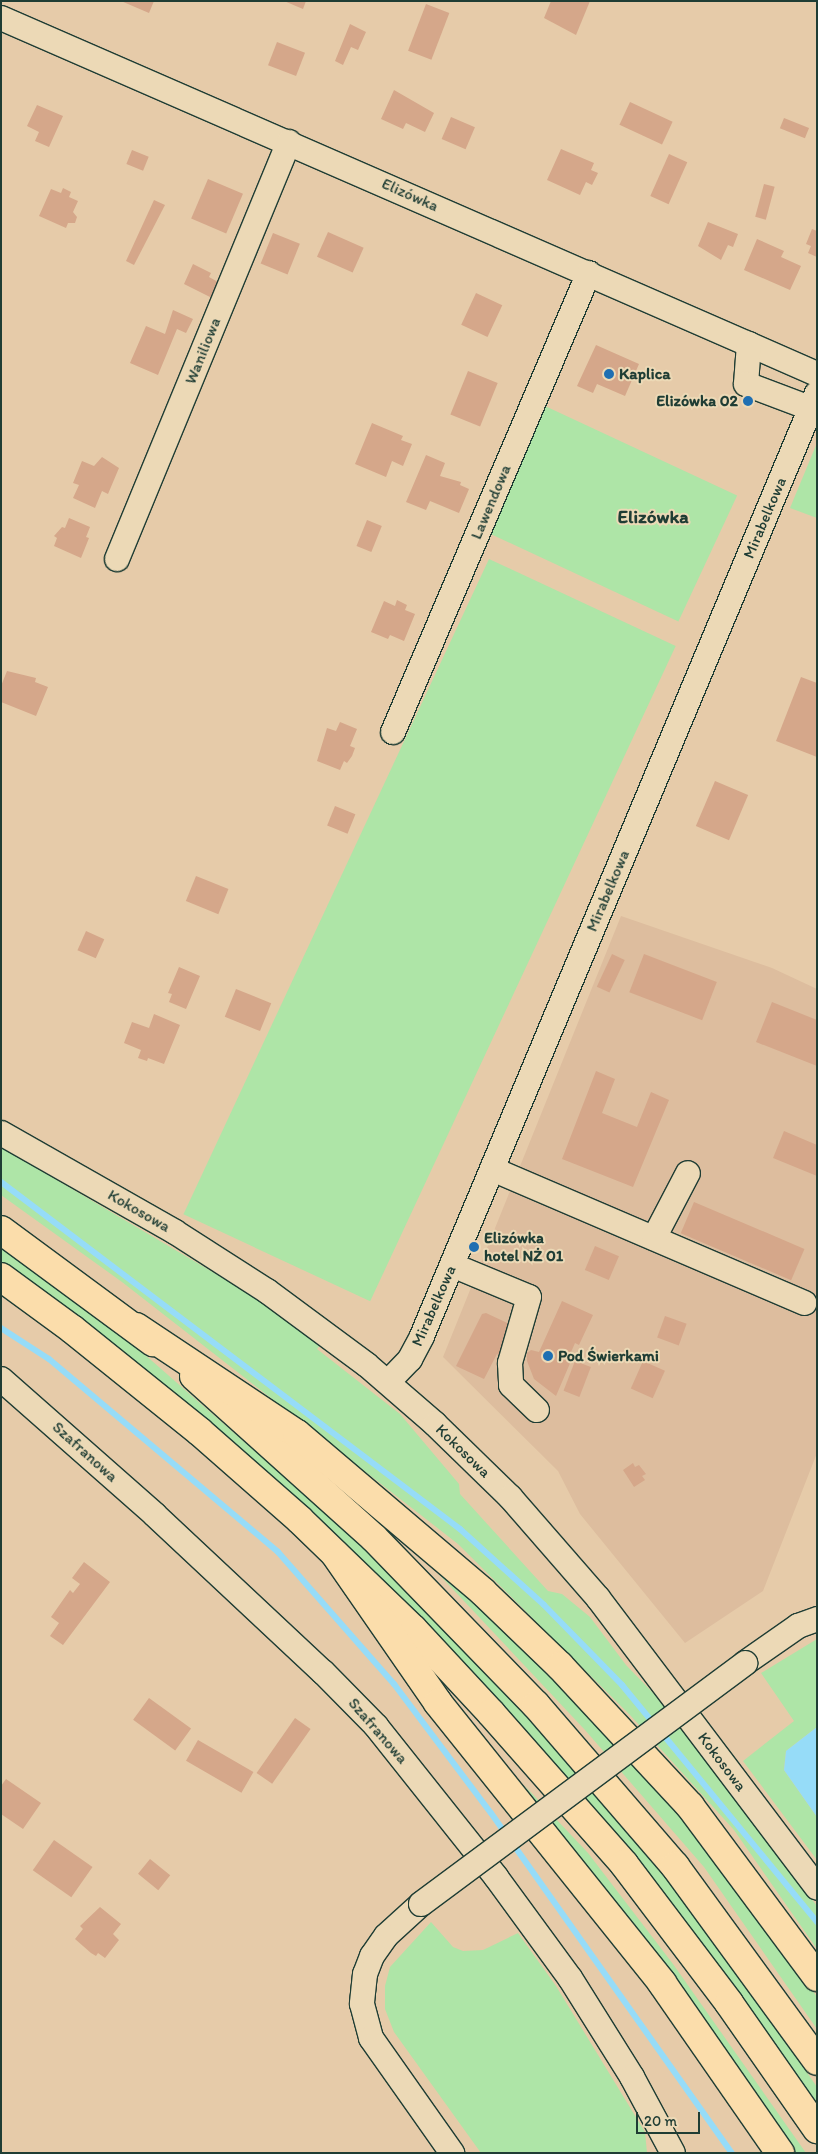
<!DOCTYPE html>
<meta charset="utf-8">
<style>
body{margin:0}
#map{position:relative;width:818px;height:2154px;overflow:hidden;background:#e6cba9;font-family:Itim,sans-serif}
div>[style]{position:absolute}
[style*='--x']{left:calc(var(--x)*1px);top:calc(var(--y)*1px);width:calc(var(--w)*1px);rotate:calc(var(--a)*1deg)}
.built>*{inset:0;background:#ddbd9e}
.green>*{inset:0;background:#aee5a7;transform-origin:0 0}
.water>*{inset:0;background:#96dcf8}
.stream>*{height:6px;margin:-3px;padding:0 3px;transform-origin:3px;border-radius:3px;background:#96dcf8}
.building>*{inset:0;background:#d5a78a;transform-origin:0 0}
.roads{filter:drop-shadow(1px 0 #1f3d34) drop-shadow(-1px 0 #1f3d34) drop-shadow(0 1px #1f3d34) drop-shadow(0 -1px #1f3d34)}
.minor>*{height:24px;margin:-12px;padding:0 12px;transform-origin:12px;border-radius:12px;background:#ecd9b6}
.major>*{height:28px;margin:-14px;padding:0 14px;transform-origin:14px;border-radius:14px;background:#fbddab}
.highway>*{height:28px;margin:-14px;padding:0 14px;transform-origin:14px;border-radius:14px;background:#fbddab}
.bridges{filter:drop-shadow(1px 0 #1f3d34) drop-shadow(-1px 0 #1f3d34) drop-shadow(0 1px #1f3d34) drop-shadow(0 -1px #1f3d34)}
.minor-bridge>*{height:24px;margin:-12px;padding:0 12px;transform-origin:12px;border-radius:12px;background:#ecd9b6}
.dots>*{width:14px;height:14px;translate:-50% -50%;box-sizing:border-box;border:2px solid #ecd9b6;border-radius:50%}
span{translate:-50% -50%;white-space:nowrap;text-align:center;line-height:1.15;-webkit-text-stroke:4px #ecd9b6;paint-order:stroke}
.street-label{font-size:16px;color:#1f3d34}
.poi-label{font-size:16px;color:#1f3d34;font-weight:700}
.left{translate:0 -50%;text-align:left}
.right{translate:-100% -50%;text-align:right}
.quarter-label{font-size:19px;color:#1f3d34;font-weight:700}
.frame{position:absolute;inset:0;border:2px solid #1f3d34;pointer-events:none}
.scale{position:absolute;left:636px;top:2112px;width:64px;height:22px;box-sizing:border-box;border:2px solid #1f3d34;border-top:0;padding-left:6px;font-size:15px;line-height:18px;white-space:nowrap;color:#1f3d34;-webkit-text-stroke:4px #ecd9b6;paint-order:stroke}
</style>
<div id="map">
<div class="built">
<i style="clip-path:polygon(621px 916px,772px 968px,817px 989px,817px 1453px,763px 1591px,685px 1643px,580px 1514px,558px 1471px,443px 1357px)"></i>
</div>
<div class="green">
<i style="left:545px;top:406px;width:212px;height:139px;rotate:25deg"></i>
<i style="clip-path:polygon(817px 443px,817px 518px,790px 508px)"></i>
<i style="left:489px;top:559px;width:206px;height:723px;rotate:25deg"></i>
<i style="clip-path:polygon(1px 1147px,243px 1290px,322px 1343px,317px 1349px,400px 1414px,459px 1484px,460px 1494px,548px 1591px,562px 1594px,590px 1617px,626px 1665px,654px 1694px,817px 1906px,817px 1949px,734px 1830px,630px 1715px,458px 1544px,122px 1282px,1px 1195px)"></i>
<i style="clip-path:polygon(1px 1248px,135px 1346px,363px 1546px,467px 1648px,618px 1820px,721px 1947px,817px 2087px,817px 2107px,606px 1829px,461px 1660px,349px 1548px,252px 1461px,1px 1264px)"></i>
<i style="clip-path:polygon(417px 1551px,489px 1609px,653px 1784px,711px 1853px,782px 1945px,817px 1997px,817px 2029px,704px 1867px,585px 1730px)"></i>
<i style="clip-path:polygon(817px 1639px,817px 1727px,786px 1751px,784px 1770px,817px 1817px,817px 1860px,743px 1761px,794px 1721px,761px 1673px)"></i>
<i style="clip-path:polygon(524px 1785px,588px 1853px,673px 1964px,806px 2153px,791px 2153px)"></i>
<i style="clip-path:polygon(431px 1922px,453px 1947px,463px 1951px,483px 1950px,518px 1933px,556px 1986px,645px 2132px,647px 2153px,481px 2153px,394px 2032px,385px 2009px,385px 1986px,390px 1967px)"></i>
</div>
<div class="water">
<i style="clip-path:polygon(817px 1727px,817px 1817px,784px 1770px,786px 1751px)"></i>
</div>
<div class="stream">
<i style="--x:1;--y:1182;--w:575;--a:37.09"></i>
<i style="--x:460;--y:1529;--w:113;--a:42.1"></i>
<i style="--x:544;--y:1605;--w:112;--a:45.7"></i>
<i style="--x:622;--y:1685;--w:50;--a:50.6"></i>
<i style="--x:1;--y:1328;--w:57;--a:32.9"></i>
<i style="--x:49;--y:1359;--w:299;--a:40.1"></i>
<i style="--x:278;--y:1552;--w:176;--a:48.7"></i>
<i style="--x:394;--y:1684;--w:161;--a:53.1"></i>
<i style="--x:491;--y:1813;--w:417;--a:54.7"></i>
<i style="--x:661;--y:1732;--w:246;--a:50.6"></i>
</div>
<div class="building">
<i style="clip-path:polygon(121px 1px,154px 1px,149px 13px)"></i>
<i style="clip-path:polygon(284px 1px,306px 1px,303px 9px)"></i>
<i style="clip-path:polygon(551px 1px,590px 1px,576px 35px,544px 18px)"></i>
<i style="left:426px;top:4px;width:25px;height:50px;rotate:21deg"></i>
<i style="clip-path:polygon(350px 24px,366px 32px,358px 50px,351px 47px,343px 65px,335px 61px)"></i>
<i style="left:277px;top:42px;width:30px;height:25px;rotate:21deg"></i>
<i style="clip-path:polygon(394px 90px,434px 113px,425px 132px,406px 123px,403px 129px,381px 119px)"></i>
<i style="left:630px;top:102px;width:47px;height:25px;rotate:25deg"></i>
<i style="clip-path:polygon(37px 105px,63px 116px,49px 147px,35px 141px,39px 132px,27px 126px)"></i>
<i style="left:451px;top:117px;width:26px;height:24px;rotate:23deg"></i>
<i style="left:784px;top:118px;width:27px;height:11px;rotate:22deg"></i>
<i style="clip-path:polygon(561px 149px,594px 163px,591px 170px,598px 173px,592px 185px,586px 182px,580px 195px,547px 180px)"></i>
<i style="left:132px;top:150px;width:18px;height:15px;rotate:22deg"></i>
<i style="left:669px;top:154px;width:20px;height:46px;rotate:24deg"></i>
<i style="left:208px;top:179px;width:38px;height:43px;rotate:23deg"></i>
<i style="left:764px;top:184px;width:11px;height:34px;rotate:15deg"></i>
<i style="clip-path:polygon(63px 188px,71px 192px,69px 197px,78px 201px,73px 212px,77px 217px,75px 223px,68px 223px,66px 228px,39px 216px,51px 189px,61px 193px)"></i>
<i style="clip-path:polygon(154px 200px,165px 205px,134px 265px,126px 261px)"></i>
<i style="clip-path:polygon(708px 222px,738px 234px,733px 247px,728px 245px,721px 260px,698px 246px)"></i>
<i style="clip-path:polygon(812px 229px,817px 231px,817px 257px,808px 253px,811px 246px,806px 244px)"></i>
<i style="left:328px;top:232px;width:39px;height:27px;rotate:24deg"></i>
<i style="left:273px;top:233px;width:29px;height:33px;rotate:22deg"></i>
<i style="clip-path:polygon(757px 239px,784px 251px,781px 257px,801px 266px,790px 290px,744px 270px)"></i>
<i style="clip-path:polygon(193px 264px,211px 273px,209px 277px,220px 283px,212px 298px,184px 284px)"></i>
<i style="left:476px;top:293px;width:29px;height:35px;rotate:25deg"></i>
<i style="clip-path:polygon(173px 310px,193px 319px,186px 333px,177px 329px,158px 375px,130px 363px,146px 326px,165px 334px)"></i>
<i style="clip-path:polygon(596px 345px,639px 364px,625px 396px,597px 384px,593px 393px,577px 386px)"></i>
<i style="left:468px;top:371px;width:32px;height:47px;rotate:22deg"></i>
<i style="clip-path:polygon(372px 423px,403px 436px,401px 440px,412px 444px,403px 466px,392px 461px,386px 477px,355px 464px)"></i>
<i style="clip-path:polygon(426px 455px,445px 463px,440px 476px,461px 482px,460px 485px,469px 489px,459px 513px,430px 501px,426px 510px,406px 502px)"></i>
<i style="clip-path:polygon(102px 457px,119px 468px,108px 494px,102px 491px,95px 508px,73px 498px,79px 485px,73px 483px,82px 461px,94px 466px)"></i>
<i style="clip-path:polygon(69px 518px,90px 527px,86px 537px,89px 538px,81px 558px,54px 546px,57px 538px,54px 536px,62px 527px,65px 528px)"></i>
<i style="left:367px;top:520px;width:16px;height:28px;rotate:22deg"></i>
<i style="clip-path:polygon(397px 600px,407px 605px,405px 610px,415px 614px,404px 641px,390px 635px,388px 639px,371px 632px,384px 601px,395px 606px)"></i>
<i style="clip-path:polygon(7px 671px,36px 678px,35px 682px,48px 687px,36px 716px,1px 702px,1px 686px)"></i>
<i style="clip-path:polygon(801px 677px,817px 683px,817px 757px,776px 741px)"></i>
<i style="clip-path:polygon(340px 722px,357px 729px,350px 746px,355px 748px,352px 756px,347px 763px,344px 761px,340px 770px,317px 761px,327px 728px,336px 731px)"></i>
<i style="left:715px;top:781px;width:36px;height:49px;rotate:23deg"></i>
<i style="left:335px;top:806px;width:22px;height:21px;rotate:22deg"></i>
<i style="left:196px;top:876px;width:35px;height:27px;rotate:22deg"></i>
<i style="left:86px;top:931px;width:20px;height:21px;rotate:24deg"></i>
<i style="left:612px;top:954px;width:14px;height:36px;rotate:25deg"></i>
<i style="left:644px;top:954px;width:78px;height:41px;rotate:21deg"></i>
<i style="clip-path:polygon(179px 967px,200px 976px,186px 1009px,169px 1002px,172px 994px,168px 993px)"></i>
<i style="left:236px;top:989px;width:38px;height:30px;rotate:22deg"></i>
<i style="clip-path:polygon(772px 1002px,817px 1020px,817px 1066px,756px 1042px)"></i>
<i style="clip-path:polygon(154px 1014px,180px 1025px,164px 1064px,148px 1058px,147px 1061px,138px 1058px,141px 1050px,124px 1043px,132px 1022px,149px 1028px)"></i>
<i style="clip-path:polygon(596px 1071px,615px 1079px,602px 1113px,637px 1127px,651px 1092px,669px 1100px,633px 1187px,562px 1159px)"></i>
<i style="clip-path:polygon(784px 1131px,817px 1145px,817px 1176px,773px 1158px)"></i>
<i style="left:694px;top:1202px;width:120px;height:34px;rotate:23deg"></i>
<i style="left:595px;top:1246px;width:26px;height:26px;rotate:23deg"></i>
<i style="clip-path:polygon(562px 1301px,593px 1315px,579px 1345px,575px 1343px,568px 1359px,571px 1361px,556px 1396px,534px 1379px,527px 1361px,527px 1353px,531px 1350px,539px 1352px)"></i>
<i style="clip-path:polygon(486px 1313px,518px 1328px,505px 1357px,497px 1354px,484px 1379px,456px 1366px,482px 1314px)"></i>
<i style="left:665px;top:1316px;width:23px;height:23px;rotate:20deg"></i>
<i style="left:575px;top:1361px;width:17px;height:32px;rotate:21deg"></i>
<i style="left:643px;top:1361px;width:24px;height:30px;rotate:24deg"></i>
<i style="clip-path:polygon(633px 1463px,635px 1467px,639px 1465px,646px 1474px,642px 1476px,645px 1480px,634px 1487px,623px 1470px)"></i>
<i style="clip-path:polygon(84px 1562px,110px 1582px,63px 1645px,50px 1636px,59px 1623px,51px 1617px,70px 1590px,73px 1593px,80px 1584px,72px 1578px)"></i>
<i style="left:149px;top:1698px;width:52px;height:27px;rotate:36deg"></i>
<i style="left:295px;top:1718px;width:19px;height:67px;rotate:35deg"></i>
<i style="left:198px;top:1740px;width:64px;height:24px;rotate:30deg"></i>
<i style="clip-path:polygon(6px 1779px,41px 1803px,23px 1829px,1px 1814px,1px 1786px)"></i>
<i style="left:54px;top:1840px;width:47px;height:37px;rotate:35deg"></i>
<i style="left:150px;top:1859px;width:26px;height:19px;rotate:39deg"></i>
<i style="clip-path:polygon(100px 1907px,121px 1924px,113px 1934px,119px 1940px,105px 1958px,98px 1953px,96px 1956px,91px 1953px,75px 1939px,83px 1929px,80px 1926px)"></i>
</div>
<div class="roads">
<div class="minor">
<i style="--x:1;--y:18;--w:890;--a:23.57"></i>
<i style="--x:749;--y:344;--w:40;--a:94.3"></i>
<i style="--x:746;--y:384;--w:68;--a:20.6"></i>
<i style="--x:117;--y:559;--w:451;--a:-67.6"></i>
<i style="--x:393;--y:732;--w:499;--a:-66.9"></i>
<i style="--x:1;--y:1133;--w:200;--a:29.6"></i>
<i style="--x:175;--y:1232;--w:109;--a:32.7"></i>
<i style="--x:267;--y:1291;--w:124;--a:36.5"></i>
<i style="--x:367;--y:1365;--w:90;--a:40.9"></i>
<i style="--x:435;--y:1424;--w:105;--a:44.2"></i>
<i style="--x:510;--y:1497;--w:134;--a:48.9"></i>
<i style="--x:598;--y:1598;--w:363;--a:52.9"></i>
<i style="--x:492;--y:1169;--w:340;--a:23.2"></i>
<i style="--x:654;--y:1238;--w:73;--a:-62.4"></i>
<i style="--x:452;--y:1265;--w:83;--a:22.6"></i>
<i style="--x:529;--y:1297;--w:69;--a:106.1"></i>
<i style="--x:510;--y:1363;--w:22;--a:87"></i>
<i style="--x:511;--y:1385;--w:36;--a:44"></i>
<i style="--x:1;--y:1379;--w:205;--a:41.4"></i>
<i style="--x:155;--y:1515;--w:230;--a:43.1"></i>
<i style="--x:323;--y:1672;--w:76;--a:45.5"></i>
<i style="--x:376;--y:1726;--w:193;--a:51.5"></i>
<i style="--x:496;--y:1877;--w:125;--a:53.8"></i>
<i style="--x:570;--y:1978;--w:117;--a:57.9"></i>
<i style="--x:632;--y:2077;--w:86;--a:61.7"></i>
<i style="--x:388;--y:1382;--w:32;--a:-46"></i>
<i style="--x:410;--y:1359;--w:26;--a:-62"></i>
<i style="--x:422;--y:1336;--w:1022;--a:-67.27"></i>
<i style="--x:745;--y:1663;--w:65;--a:-34.9"></i>
<i style="--x:798;--y:1626;--w:20;--a:-20"></i>
<i style="--x:421;--y:1904;--w:47;--a:137.6"></i>
<i style="--x:386;--y:1936;--w:24;--a:125"></i>
<i style="--x:372;--y:1956;--w:19;--a:111"></i>
<i style="--x:365;--y:1974;--w:30;--a:96"></i>
<i style="--x:362;--y:2004;--w:35;--a:75"></i>
<i style="--x:371;--y:2038;--w:141;--a:54.8"></i>
</div>
<div class="major">
<i style="--x:1;--y:1230;--w:189;--a:36.4"></i>
<i style="--x:1;--y:1277;--w:88;--a:36.2"></i>
<i style="--x:72;--y:1329;--w:164;--a:38.8"></i>
<i style="--x:200;--y:1432;--w:133;--a:41.3"></i>
<i style="--x:300;--y:1520;--w:157;--a:44"></i>
<i style="--x:413;--y:1629;--w:115;--a:47.1"></i>
<i style="--x:491;--y:1713;--w:201;--a:48.6"></i>
<i style="--x:624;--y:1864;--w:174;--a:52.9"></i>
<i style="--x:729;--y:2003;--w:154;--a:55.1"></i>
<i style="--x:194;--y:1376;--w:242;--a:42"></i>
<i style="--x:374;--y:1538;--w:233;--a:45.9"></i>
<i style="--x:536;--y:1705;--w:213;--a:49.2"></i>
<i style="--x:675;--y:1866;--w:241;--a:53.9"></i>
</div>
<div class="highway">
<i style="--x:136;--y:1327;--w:193;--a:33.6"></i>
<i style="--x:297;--y:1434;--w:244;--a:40.3"></i>
<i style="--x:483;--y:1592;--w:107;--a:43.9"></i>
<i style="--x:560;--y:1666;--w:191;--a:47.1"></i>
<i style="--x:690;--y:1806;--w:213;--a:53.4"></i>
<i style="--x:335;--y:1554;--w:181;--a:55.3"></i>
<i style="--x:438;--y:1703;--w:359;--a:51.3"></i>
<i style="--x:662;--y:1983;--w:207;--a:55.2"></i>
</div>
</div>
<div class="bridges">
<div class="minor-bridge">
<i style="--x:421;--y:1904;--w:404;--a:-36.6"></i>
</div>
</div>
<div class="dots">
<i style="left:609px;top:374px;background:#1f6fb2"></i>
<i style="left:748px;top:401px;background:#1f6fb2"></i>
<i style="left:474px;top:1247px;background:#1f6fb2"></i>
<i style="left:548px;top:1356px;background:#1f6fb2"></i>
</div>
<div class="street-label">
<span style="left:410px;top:195px;rotate:24deg">Elizówka</span>
<span style="left:203px;top:351px;rotate:-68deg">Waniliowa</span>
<span style="left:491px;top:502px;rotate:-67deg">Lawendowa</span>
<span style="left:765px;top:518px;rotate:-67deg">Mirabelkowa</span>
<span style="left:608px;top:891px;rotate:-67deg">Mirabelkowa</span>
<span style="left:139px;top:1211px;rotate:30deg">Kokosowa</span>
<span style="left:434px;top:1306px;rotate:-66deg">Mirabelkowa</span>
<span style="left:463px;top:1451px;rotate:44deg">Kokosowa</span>
<span style="left:85px;top:1452px;rotate:42deg">Szafranowa</span>
<span style="left:378px;top:1731px;rotate:49deg">Szafranowa</span>
<span style="left:722px;top:1762px;rotate:53deg">Kokosowa</span>
</div>
<div class="poi-label">
<span class="left" style="left:619px;top:374px">Kaplica</span>
<span class="right" style="left:738px;top:401px">Elizówka 02</span>
<span class="left" style="left:484px;top:1247px">Elizówka<br>hotel NŻ 01</span>
<span class="left" style="left:558px;top:1356px">Pod Świerkami</span>
</div>
<div class="quarter-label">
<span style="left:653px;top:517px">Elizówka</span>
</div>
<div class="frame"></div>
<div class="scale">20 m</div>
</div>
